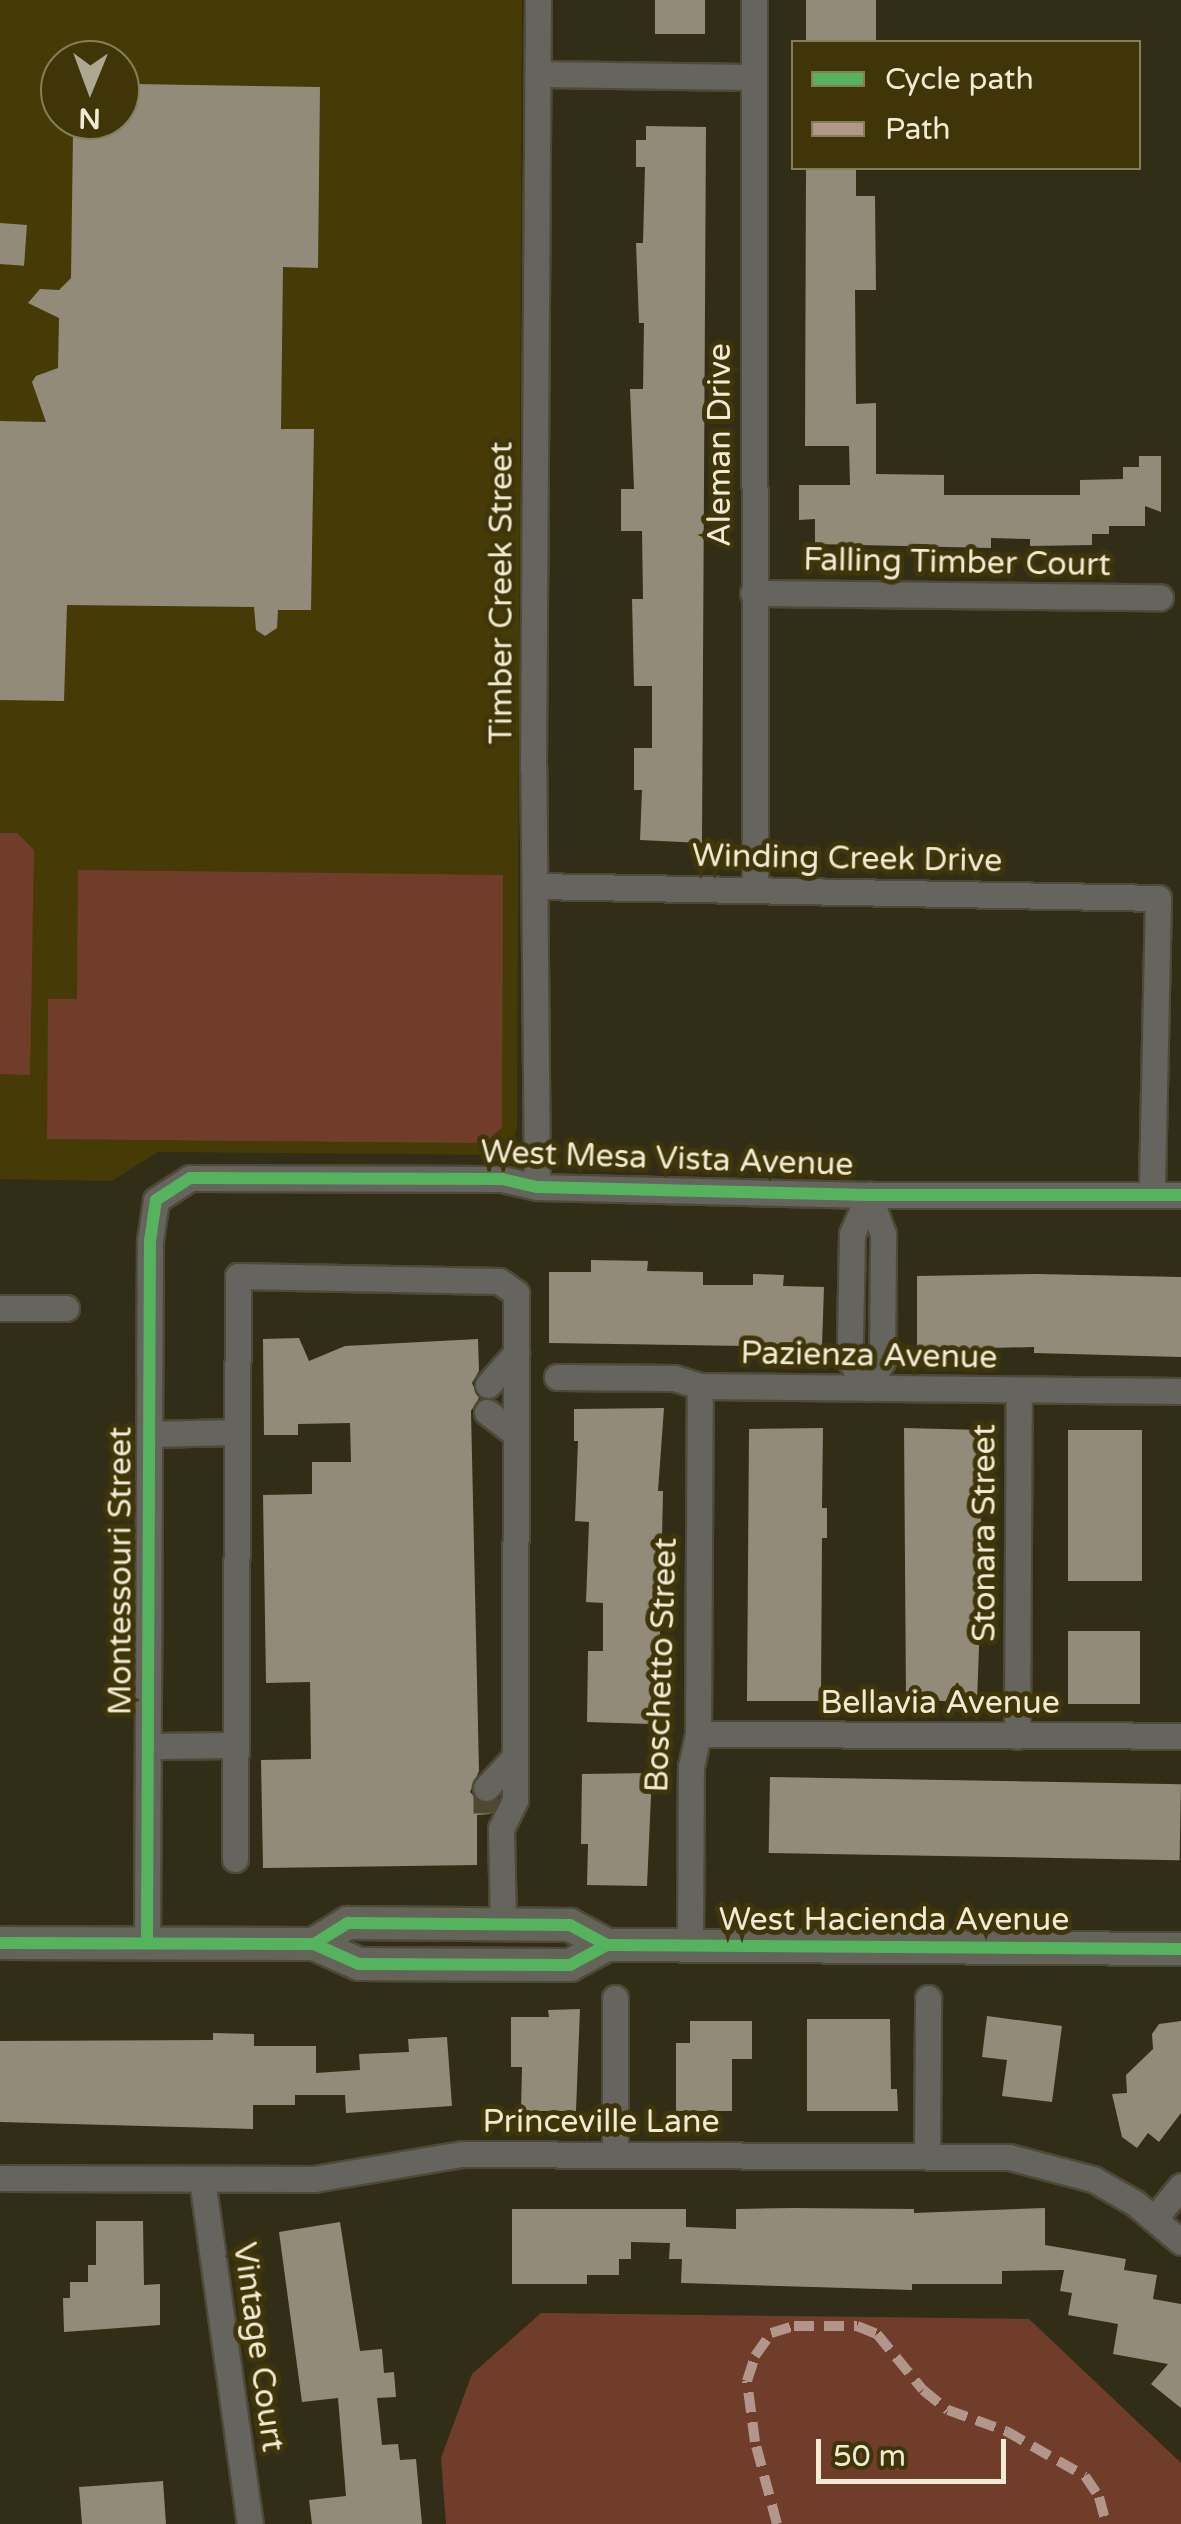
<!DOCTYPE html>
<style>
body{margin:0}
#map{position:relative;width:1181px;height:2524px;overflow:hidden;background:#322d16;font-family:"Varela Round",sans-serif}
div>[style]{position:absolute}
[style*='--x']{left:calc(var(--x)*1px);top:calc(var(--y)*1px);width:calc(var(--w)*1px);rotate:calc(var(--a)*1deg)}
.built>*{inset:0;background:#463b07}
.green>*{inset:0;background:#713d2b}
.building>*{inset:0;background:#938b79;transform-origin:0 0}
.minor-tunnel>*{height:25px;margin-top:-12.5px;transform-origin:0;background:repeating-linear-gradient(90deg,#4e4a32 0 25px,transparent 0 37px)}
.roads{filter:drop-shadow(2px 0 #4e4a37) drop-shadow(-2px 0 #4e4a37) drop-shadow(0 2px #4e4a37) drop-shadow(0 -2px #4e4a37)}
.minor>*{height:25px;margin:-12.5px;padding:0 12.5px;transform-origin:12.5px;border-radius:12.5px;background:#65645f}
.major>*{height:32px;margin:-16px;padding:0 16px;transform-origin:16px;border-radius:16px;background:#65645a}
.quiet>*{height:10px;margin-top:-5px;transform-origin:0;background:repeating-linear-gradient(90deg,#b2968c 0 20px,transparent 0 30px)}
.cycleway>*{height:12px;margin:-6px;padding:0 6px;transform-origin:6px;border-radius:6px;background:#56b35d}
span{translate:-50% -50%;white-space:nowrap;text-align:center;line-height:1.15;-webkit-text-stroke:10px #3f3509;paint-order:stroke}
.street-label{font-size:32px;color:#f0ebd4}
.legend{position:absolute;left:791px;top:40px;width:350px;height:130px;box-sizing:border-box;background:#3f3509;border:2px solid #867e5a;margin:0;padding:12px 18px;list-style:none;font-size:30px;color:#f0ebd4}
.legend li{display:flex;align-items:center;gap:20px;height:50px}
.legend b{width:50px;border:2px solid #867e5a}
.north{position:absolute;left:40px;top:40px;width:100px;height:100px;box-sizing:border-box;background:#3f3509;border:2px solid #867e5a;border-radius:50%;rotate:181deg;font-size:28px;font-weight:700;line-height:40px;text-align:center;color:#f0ebd4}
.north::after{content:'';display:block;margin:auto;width:35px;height:45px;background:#aea892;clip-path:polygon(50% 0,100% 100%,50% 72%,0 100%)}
.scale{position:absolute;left:816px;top:2439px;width:190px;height:45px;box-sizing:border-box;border:5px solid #f0ebd4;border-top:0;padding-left:12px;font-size:30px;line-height:35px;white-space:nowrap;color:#f0ebd4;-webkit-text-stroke:8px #3f3509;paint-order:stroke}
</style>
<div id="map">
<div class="built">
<i style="clip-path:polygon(evenodd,0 0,522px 0,517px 1127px,512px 1144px,499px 1155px,158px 1152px,112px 1181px,0 1179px,0 0,60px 60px,120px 60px,120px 120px,60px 120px,60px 60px)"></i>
</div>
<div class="green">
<i style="clip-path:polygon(0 833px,17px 833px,34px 850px,30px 1075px,0 1074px)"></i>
<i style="clip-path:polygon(78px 870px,503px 875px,502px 1127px,485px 1143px,47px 1139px,48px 999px,77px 999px)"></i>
<i style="clip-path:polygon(541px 2313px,1029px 2319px,1181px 2463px,1181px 2524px,446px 2524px,441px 2458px,472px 2374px)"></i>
</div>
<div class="building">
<i style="left:655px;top:0;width:50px;height:34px"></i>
<i style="left:806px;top:0;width:70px;height:42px"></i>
<i style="clip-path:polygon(133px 84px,320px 87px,318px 268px,283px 267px,281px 429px,314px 429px,311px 610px,278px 610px,277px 628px,265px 636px,256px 630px,254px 607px,67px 605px,64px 701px,0 700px,0 421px,46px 422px,32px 382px,36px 376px,58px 368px,59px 318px,28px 303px,40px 289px,59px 290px,71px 278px,73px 133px,108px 133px,109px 120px,120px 120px,120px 94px,132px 97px)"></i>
<i style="clip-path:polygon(646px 126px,706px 127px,702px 843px,640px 840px,642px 790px,634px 790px,634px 748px,652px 748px,652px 686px,634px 686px,632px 599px,643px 599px,642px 531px,621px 531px,621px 489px,634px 489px,630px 389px,643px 389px,644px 323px,639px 323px,636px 243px,643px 243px,645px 167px,636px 167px,636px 140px,646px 140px)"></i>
<i style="clip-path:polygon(806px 168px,856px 168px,856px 196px,875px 196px,876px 290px,855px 290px,856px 404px,876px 403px,876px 474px,944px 475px,944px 495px,1080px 495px,1080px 480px,1123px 479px,1123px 467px,1139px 467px,1139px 456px,1161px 456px,1161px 512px,1145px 506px,1145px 526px,1109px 526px,1109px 534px,1092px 534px,1092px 545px,1030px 546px,1030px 539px,991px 538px,991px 548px,815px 544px,815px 519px,799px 520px,799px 485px,850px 485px,849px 446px,805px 446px)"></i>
<i style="left:0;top:223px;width:27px;height:41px;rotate:4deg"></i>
<i style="clip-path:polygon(591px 1260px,648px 1261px,647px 1271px,703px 1272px,703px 1285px,753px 1285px,753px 1274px,784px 1275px,783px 1286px,824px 1287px,822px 1347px,549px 1343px,549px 1272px,591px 1272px)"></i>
<i style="clip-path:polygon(1037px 1274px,1181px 1277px,1181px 1357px,1034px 1353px,1034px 1347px,989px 1348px,989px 1355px,955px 1355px,955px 1348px,917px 1348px,917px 1276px)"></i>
<i style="clip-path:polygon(299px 1338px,309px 1361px,345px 1346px,478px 1339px,479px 1371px,472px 1383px,479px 1398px,471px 1411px,479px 1771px,470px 1792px,481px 1803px,497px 1800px,490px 1814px,477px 1815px,477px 1865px,263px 1868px,261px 1760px,311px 1759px,310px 1682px,266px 1683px,263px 1495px,312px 1494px,312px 1462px,351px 1462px,350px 1423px,298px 1424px,298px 1435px,264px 1435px,263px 1339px)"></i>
<i style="clip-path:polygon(664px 1408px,658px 1491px,663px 1491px,659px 1683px,652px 1683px,650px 1724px,587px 1722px,588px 1651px,603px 1651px,603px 1603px,586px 1602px,589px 1522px,575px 1521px,578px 1441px,574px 1441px,574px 1409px)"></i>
<i style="clip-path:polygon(823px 1428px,822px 1508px,827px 1508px,827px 1538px,822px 1538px,821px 1701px,747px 1701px,749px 1429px)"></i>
<i style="clip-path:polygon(904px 1428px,982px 1430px,982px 1464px,978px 1464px,982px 1542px,978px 1542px,981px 1590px,977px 1703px,906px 1699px)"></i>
<i style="left:1068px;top:1430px;width:74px;height:151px"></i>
<i style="left:1068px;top:1631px;width:72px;height:73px"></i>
<i style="clip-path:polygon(652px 1773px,647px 1886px,587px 1885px,588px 1844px,581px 1844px,582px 1774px)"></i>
<i style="left:770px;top:1777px;width:411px;height:76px;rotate:1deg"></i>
<i style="clip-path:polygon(580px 2009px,576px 2111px,521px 2111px,522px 2067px,511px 2067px,511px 2017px,549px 2017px,548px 2010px)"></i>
<i style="clip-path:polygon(987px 2016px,1062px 2026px,1052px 2102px,1002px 2096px,1007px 2060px,982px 2057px)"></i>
<i style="clip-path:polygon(807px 2019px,890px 2019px,891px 2089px,897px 2089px,898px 2111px,807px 2111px)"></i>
<i style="clip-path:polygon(690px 2021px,752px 2021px,752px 2059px,732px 2059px,732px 2111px,676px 2111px,676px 2043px,690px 2043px)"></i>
<i style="clip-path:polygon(1181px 2021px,1181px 2113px,1159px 2142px,1148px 2133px,1137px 2148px,1122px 2137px,1112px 2094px,1127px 2093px,1126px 2075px,1153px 2049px,1152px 2034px,1159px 2024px)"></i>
<i style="clip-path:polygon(213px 2033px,254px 2034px,254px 2046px,316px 2046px,316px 2073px,360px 2070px,359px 2054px,409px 2052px,408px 2039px,447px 2037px,452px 2106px,346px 2113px,345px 2095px,295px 2095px,295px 2105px,253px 2105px,253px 2129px,0 2122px,0 2041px,213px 2040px)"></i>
<i style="clip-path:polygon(793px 2208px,914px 2209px,914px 2213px,1045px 2208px,1045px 2245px,1126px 2259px,1124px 2270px,1157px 2275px,1153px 2299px,1181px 2304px,1181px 2408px,1151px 2384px,1168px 2364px,1113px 2354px,1118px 2324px,1068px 2315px,1072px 2293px,1060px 2291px,1064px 2270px,1002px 2271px,1002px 2284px,912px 2284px,912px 2290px,681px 2283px,682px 2259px,669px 2259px,670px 2243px,631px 2242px,631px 2259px,619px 2259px,619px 2275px,587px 2275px,587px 2284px,512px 2284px,512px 2209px,686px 2209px,686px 2227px,736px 2229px,736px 2209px)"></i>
<i style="clip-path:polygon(96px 2221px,143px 2221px,144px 2285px,160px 2284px,160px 2325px,64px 2332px,63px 2298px,70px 2298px,70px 2282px,88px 2282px,88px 2265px,96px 2265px)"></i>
<i style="clip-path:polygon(340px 2222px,360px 2351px,382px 2349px,384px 2373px,394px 2372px,396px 2397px,377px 2398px,382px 2445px,398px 2444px,400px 2460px,416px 2459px,422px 2524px,312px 2524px,309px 2500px,346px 2496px,338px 2398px,302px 2402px,279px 2232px)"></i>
<i style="clip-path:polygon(163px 2481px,166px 2524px,82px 2524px,79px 2487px)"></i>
</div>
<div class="minor-tunnel">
<i style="--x:486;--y:1813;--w:25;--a:-90"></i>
</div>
<div class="roads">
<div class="minor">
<i style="--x:754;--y:0;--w:889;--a:89.94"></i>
<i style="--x:538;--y:74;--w:215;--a:0.8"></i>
<i style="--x:753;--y:593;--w:407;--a:0.6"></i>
<i style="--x:535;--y:886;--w:623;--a:1.1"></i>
<i style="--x:1158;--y:898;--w:297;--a:91.2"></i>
<i style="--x:537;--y:1187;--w:419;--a:-90.5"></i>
<i style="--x:533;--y:768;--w:768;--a:-89.63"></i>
<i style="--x:0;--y:1308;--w:66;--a:0"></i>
<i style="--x:557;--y:1377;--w:117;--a:0.5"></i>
<i style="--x:674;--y:1378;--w:27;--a:17"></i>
<i style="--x:700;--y:1386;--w:481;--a:0.6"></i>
<i style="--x:488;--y:1385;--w:43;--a:-48.8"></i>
<i style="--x:867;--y:1388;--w:33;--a:-121"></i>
<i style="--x:850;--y:1360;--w:21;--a:-90"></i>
<i style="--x:850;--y:1339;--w:105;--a:-88.9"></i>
<i style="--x:852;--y:1234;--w:43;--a:-66.4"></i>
<i style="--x:867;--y:1388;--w:31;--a:-61"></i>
<i style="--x:882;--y:1361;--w:127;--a:-89.5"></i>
<i style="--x:883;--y:1234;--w:41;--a:-109.7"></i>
<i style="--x:487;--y:1412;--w:36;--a:37"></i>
<i style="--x:149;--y:1434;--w:87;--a:-1.3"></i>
<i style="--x:698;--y:1734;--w:483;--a:0.2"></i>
<i style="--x:1017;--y:1736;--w:346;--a:-89.7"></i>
<i style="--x:148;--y:1746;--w:88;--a:-0.7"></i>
<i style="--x:486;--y:1788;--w:42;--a:-46.9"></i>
<i style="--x:235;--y:1859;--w:583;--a:-89.71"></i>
<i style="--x:238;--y:1276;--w:261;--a:1.1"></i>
<i style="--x:499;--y:1281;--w:21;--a:35"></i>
<i style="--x:516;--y:1293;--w:507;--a:90.11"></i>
<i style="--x:515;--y:1800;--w:32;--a:116"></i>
<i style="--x:501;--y:1829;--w:95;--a:88.8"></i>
<i style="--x:147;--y:1943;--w:702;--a:-89.76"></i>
<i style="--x:150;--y:1241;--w:41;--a:-81.7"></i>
<i style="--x:156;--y:1200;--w:40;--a:-32.9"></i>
<i style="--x:190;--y:1178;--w:312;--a:0.2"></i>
<i style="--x:502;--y:1179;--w:36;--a:13"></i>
<i style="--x:537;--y:1187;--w:332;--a:1.4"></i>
<i style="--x:869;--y:1195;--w:312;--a:0"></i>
<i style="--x:690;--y:1946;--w:179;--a:-89.7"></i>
<i style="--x:691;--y:1767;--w:34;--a:-78"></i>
<i style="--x:698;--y:1734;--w:348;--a:-89.7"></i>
<i style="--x:615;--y:1998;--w:157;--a:90"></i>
<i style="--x:927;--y:2156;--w:158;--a:-89.6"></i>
<i style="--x:0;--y:2178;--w:314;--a:0.2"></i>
<i style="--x:314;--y:2179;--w:150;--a:-9.6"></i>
<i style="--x:462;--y:2154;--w:547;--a:0.31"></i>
<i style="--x:1009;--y:2157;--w:87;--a:14.7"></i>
<i style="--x:1093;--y:2179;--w:48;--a:29.7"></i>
<i style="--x:1135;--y:2203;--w:60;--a:40.3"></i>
<i style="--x:202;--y:2179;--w:348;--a:82.1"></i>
<i style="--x:1155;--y:2218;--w:41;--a:-50.9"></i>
</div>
<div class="major">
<i style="--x:0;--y:1943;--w:314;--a:0.2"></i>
<i style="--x:314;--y:1944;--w:49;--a:24"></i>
<i style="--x:359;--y:1964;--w:211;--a:0.3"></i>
<i style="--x:570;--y:1965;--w:42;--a:-28.4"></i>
<i style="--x:607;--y:1945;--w:574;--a:0.4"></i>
<i style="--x:314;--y:1944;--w:40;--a:-32"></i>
<i style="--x:348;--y:1923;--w:222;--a:0.5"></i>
<i style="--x:570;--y:1925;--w:42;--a:28.4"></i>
</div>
</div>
<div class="quiet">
<i style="--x:777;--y:2524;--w:85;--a:-105"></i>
<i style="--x:755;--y:2442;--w:62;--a:-97.5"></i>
<i style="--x:747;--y:2381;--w:26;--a:-72"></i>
<i style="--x:755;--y:2356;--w:28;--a:-55"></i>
<i style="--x:771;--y:2333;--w:24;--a:-17"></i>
<i style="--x:794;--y:2326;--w:63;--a:0"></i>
<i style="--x:857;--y:2326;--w:22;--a:22"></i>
<i style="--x:877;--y:2334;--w:72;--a:50.6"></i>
<i style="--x:923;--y:2390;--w:32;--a:39"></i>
<i style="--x:948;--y:2410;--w:62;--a:19.9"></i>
<i style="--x:1006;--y:2431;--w:91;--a:29.7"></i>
<i style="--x:1085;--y:2476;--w:25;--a:56"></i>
<i style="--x:1099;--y:2497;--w:28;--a:75"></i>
</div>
<div class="cycleway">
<i style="--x:0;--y:1943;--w:314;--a:0.2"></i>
<i style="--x:314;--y:1944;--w:49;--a:24"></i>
<i style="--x:359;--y:1964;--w:211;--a:0.3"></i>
<i style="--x:570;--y:1965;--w:42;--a:-28.4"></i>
<i style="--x:607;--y:1945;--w:574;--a:0.4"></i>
<i style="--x:147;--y:1943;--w:702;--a:-89.76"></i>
<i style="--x:150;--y:1241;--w:41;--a:-81.7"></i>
<i style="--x:156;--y:1200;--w:40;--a:-32.9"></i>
<i style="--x:190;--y:1178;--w:312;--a:0.2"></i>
<i style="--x:502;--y:1179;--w:36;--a:13"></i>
<i style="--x:537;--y:1187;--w:332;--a:1.4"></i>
<i style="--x:869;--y:1195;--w:312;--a:0"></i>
<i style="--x:314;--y:1944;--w:40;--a:-32"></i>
<i style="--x:348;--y:1923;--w:222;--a:0.5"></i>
<i style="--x:570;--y:1925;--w:42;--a:28.4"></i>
</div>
<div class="street-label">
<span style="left:720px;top:445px;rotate:-90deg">Aleman Drive</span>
<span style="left:957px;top:563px;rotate:1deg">Falling Timber Court</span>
<span style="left:502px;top:593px;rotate:-90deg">Timber Creek Street</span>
<span style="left:847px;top:859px;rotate:1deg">Winding Creek Drive</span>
<span style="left:667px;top:1159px;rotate:2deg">West Mesa Vista Avenue</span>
<span style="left:869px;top:1356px;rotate:1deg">Pazienza Avenue</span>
<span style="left:985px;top:1533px;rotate:-90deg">Stonara Street</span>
<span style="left:121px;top:1571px;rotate:-90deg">Montessouri Street</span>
<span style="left:662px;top:1665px;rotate:-88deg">Boschetto Street</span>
<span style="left:940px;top:1703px">Bellavia Avenue</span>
<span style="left:894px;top:1920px">West Hacienda Avenue</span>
<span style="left:601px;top:2122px">Princeville Lane</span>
<span style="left:258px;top:2347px;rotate:82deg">Vintage Court</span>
</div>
<ul class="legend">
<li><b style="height:12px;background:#56b35d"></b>Cycle path</li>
<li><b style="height:12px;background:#b2968c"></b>Path</li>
</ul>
<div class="north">N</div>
<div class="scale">50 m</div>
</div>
